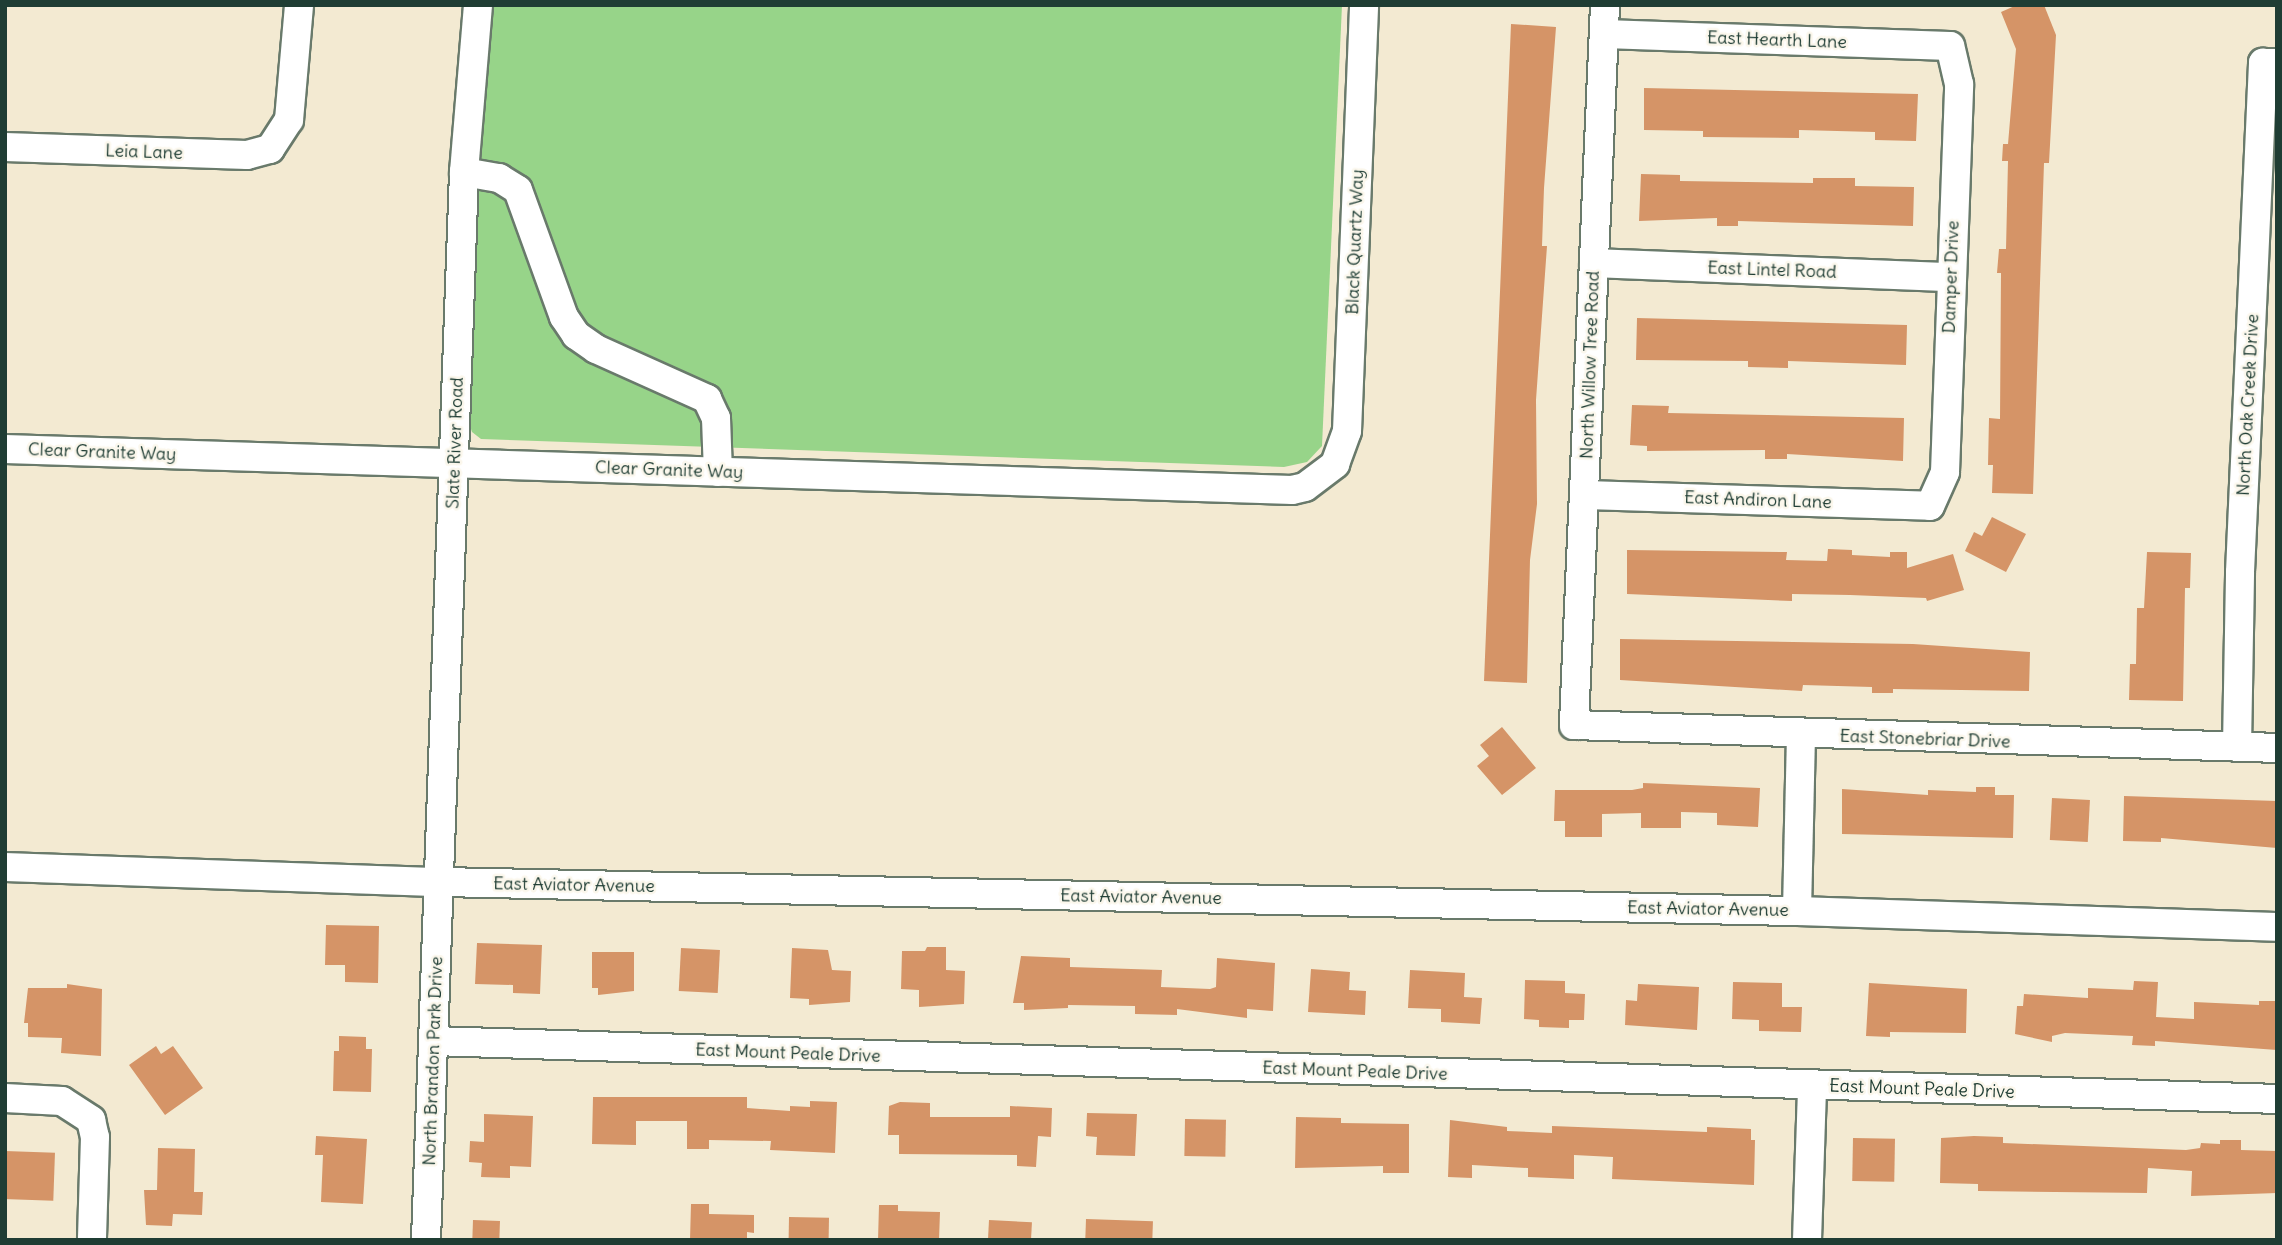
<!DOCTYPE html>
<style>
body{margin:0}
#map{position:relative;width:2282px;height:1245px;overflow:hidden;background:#f3ead2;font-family:Delius,sans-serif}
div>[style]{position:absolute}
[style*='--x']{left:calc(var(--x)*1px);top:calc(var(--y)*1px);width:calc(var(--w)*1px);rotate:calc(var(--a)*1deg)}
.green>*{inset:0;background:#97d489}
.building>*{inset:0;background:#d59467;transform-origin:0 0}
.roads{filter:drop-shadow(2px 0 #697a6b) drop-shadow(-2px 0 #697a6b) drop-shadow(0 2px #697a6b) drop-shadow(0 -2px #697a6b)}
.minor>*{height:28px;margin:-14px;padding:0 14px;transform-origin:14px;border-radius:14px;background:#fff}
span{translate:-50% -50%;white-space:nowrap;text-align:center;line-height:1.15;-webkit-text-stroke:5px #fbf7ec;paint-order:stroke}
.street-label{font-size:18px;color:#1f3d34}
.frame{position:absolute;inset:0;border:7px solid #1f3d34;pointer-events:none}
</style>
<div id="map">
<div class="green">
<i style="clip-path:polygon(486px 5px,1342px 5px,1322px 446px,1307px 462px,1284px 467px,481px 439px,472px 432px,464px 409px)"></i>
</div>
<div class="building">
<i style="clip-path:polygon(2017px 5px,2044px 5px,2056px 35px,2049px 163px,2044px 163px,2033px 494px,1992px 493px,1993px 465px,1988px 465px,1989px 418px,2000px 419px,2001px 273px,1997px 273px,1999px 249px,2006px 249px,2008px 161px,2002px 161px,2003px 144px,2008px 144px,2016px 49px,2001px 12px)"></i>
<i style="clip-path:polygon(1511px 24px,1556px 27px,1544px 188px,1542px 246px,1547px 246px,1536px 400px,1537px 504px,1530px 560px,1527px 683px,1484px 681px)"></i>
<i style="clip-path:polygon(1644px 88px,1918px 94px,1916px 141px,1875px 140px,1875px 132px,1799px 130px,1799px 138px,1703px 137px,1703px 131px,1644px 130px)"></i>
<i style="clip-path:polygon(1641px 174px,1680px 175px,1680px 181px,1813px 183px,1813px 178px,1855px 178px,1855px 186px,1914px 187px,1913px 226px,1738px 221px,1738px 226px,1717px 226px,1717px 218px,1639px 221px)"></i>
<i style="clip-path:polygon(1637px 318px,1907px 325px,1906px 365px,1788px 361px,1788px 368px,1748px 367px,1748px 361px,1636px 360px)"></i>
<i style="clip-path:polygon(1632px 405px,1669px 406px,1668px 413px,1904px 418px,1903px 461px,1787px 454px,1787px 459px,1765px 459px,1765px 450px,1647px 451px,1647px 446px,1630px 445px)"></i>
<i style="clip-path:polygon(1992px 517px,2026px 534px,2006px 572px,1965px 551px,1974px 532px,1982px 536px)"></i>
<i style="clip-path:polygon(1828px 549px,1852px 550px,1852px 555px,1890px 557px,1890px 552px,1907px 552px,1907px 568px,1953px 554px,1964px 590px,1927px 601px,1926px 598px,1850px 595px,1792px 594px,1792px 601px,1627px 594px,1627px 550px,1787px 552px,1786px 560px,1827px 561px)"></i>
<i style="clip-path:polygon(2147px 552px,2191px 553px,2190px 588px,2185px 588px,2183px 701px,2129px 700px,2130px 664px,2136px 664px,2137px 608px,2144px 608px)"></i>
<i style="clip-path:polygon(1620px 639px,1913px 644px,2030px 652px,2029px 691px,1893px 689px,1893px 693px,1872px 693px,1872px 687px,1803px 685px,1802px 691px,1620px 680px)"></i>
<i style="clip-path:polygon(1502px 727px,1536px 768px,1502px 795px,1477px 766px,1489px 756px,1480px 745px)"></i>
<i style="clip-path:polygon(1643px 783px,1760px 788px,1758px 827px,1717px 825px,1717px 813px,1681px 812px,1681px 828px,1641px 828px,1641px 813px,1602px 814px,1602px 837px,1565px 837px,1565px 821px,1554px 821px,1555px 790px,1632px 790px,1643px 788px)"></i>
<i style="clip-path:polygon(1976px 787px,1995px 787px,1995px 795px,2014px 795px,2013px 838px,1842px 834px,1842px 789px,1928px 795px,1928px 790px,1976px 792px)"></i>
<i style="clip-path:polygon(2124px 796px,2277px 801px,2277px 848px,2161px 838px,2161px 842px,2123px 841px)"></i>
<i style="left:2052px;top:798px;width:38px;height:42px;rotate:3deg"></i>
<i style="clip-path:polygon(326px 925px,379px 926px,378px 983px,345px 982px,345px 965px,325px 965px)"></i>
<i style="clip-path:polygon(477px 943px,542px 945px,540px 994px,513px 993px,513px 985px,475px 984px)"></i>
<i style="clip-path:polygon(927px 947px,946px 947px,946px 970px,965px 971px,964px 1004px,919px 1007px,919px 990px,901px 989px,902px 951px,925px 951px)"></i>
<i style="left:681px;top:948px;width:39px;height:43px;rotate:3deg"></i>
<i style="clip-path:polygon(792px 948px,828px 950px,832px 970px,851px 971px,850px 1002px,809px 1005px,809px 999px,790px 998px)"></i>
<i style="clip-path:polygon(592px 952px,634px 952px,634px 991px,598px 995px,598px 988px,592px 988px)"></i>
<i style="clip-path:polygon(1021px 956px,1070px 958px,1070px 967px,1162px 970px,1161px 987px,1210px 989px,1216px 987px,1217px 958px,1275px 963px,1273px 1011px,1247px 1009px,1247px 1018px,1177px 1009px,1177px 1015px,1135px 1014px,1135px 1006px,1068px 1005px,1068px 1008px,1024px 1010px,1024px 1003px,1013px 1003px)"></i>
<i style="clip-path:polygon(1311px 969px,1350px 972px,1349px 990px,1366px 991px,1365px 1015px,1308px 1012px)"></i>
<i style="clip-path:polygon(1410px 970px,1465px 973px,1464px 997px,1482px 998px,1480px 1024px,1441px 1022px,1441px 1009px,1408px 1008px)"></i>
<i style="clip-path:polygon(1525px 980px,1565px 981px,1565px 993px,1585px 994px,1584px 1020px,1569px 1020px,1569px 1028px,1539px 1027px,1539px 1020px,1524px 1019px)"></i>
<i style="clip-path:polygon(2134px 981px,2158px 982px,2156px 1017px,2194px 1019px,2194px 1002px,2259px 1005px,2259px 1001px,2277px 1001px,2277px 1050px,2155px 1041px,2155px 1046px,2132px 1045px,2133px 1036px,2065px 1033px,2052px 1036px,2052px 1042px,2015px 1034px,2017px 1006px,2023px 1006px,2024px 994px,2088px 998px,2088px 988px,2133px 990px)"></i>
<i style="clip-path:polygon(1733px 982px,1782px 983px,1782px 1007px,1802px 1007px,1801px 1032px,1759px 1031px,1759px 1020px,1732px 1019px)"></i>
<i style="clip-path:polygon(1869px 983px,1967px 989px,1966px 1033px,1890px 1032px,1890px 1037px,1866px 1036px)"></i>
<i style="clip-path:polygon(67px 984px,102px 989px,101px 1056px,61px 1053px,62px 1038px,28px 1037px,28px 1023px,24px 1023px,28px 988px,67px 988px)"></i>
<i style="clip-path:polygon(1638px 984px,1699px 987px,1697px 1030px,1625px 1025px,1626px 1000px,1637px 1001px)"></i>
<i style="clip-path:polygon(339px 1036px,366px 1037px,366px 1049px,372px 1049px,371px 1092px,333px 1091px,334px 1051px,339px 1051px)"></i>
<i style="clip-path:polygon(156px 1046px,161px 1054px,173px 1046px,203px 1088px,165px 1115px,129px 1065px)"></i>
<i style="clip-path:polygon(593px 1097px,747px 1097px,747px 1108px,790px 1111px,790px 1106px,810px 1107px,810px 1101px,837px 1102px,835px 1153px,770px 1150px,771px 1141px,709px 1140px,709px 1149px,687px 1149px,687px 1121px,636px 1121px,636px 1145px,592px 1144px)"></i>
<i style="clip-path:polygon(900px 1102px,930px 1103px,930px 1117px,1010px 1117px,1010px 1106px,1052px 1108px,1051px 1137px,1038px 1136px,1036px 1167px,1017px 1166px,1017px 1155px,899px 1154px,899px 1135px,888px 1135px,889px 1106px)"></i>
<i style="clip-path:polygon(1087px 1113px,1137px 1114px,1135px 1156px,1096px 1155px,1097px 1137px,1086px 1136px)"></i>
<i style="clip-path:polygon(484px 1114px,533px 1116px,531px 1167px,510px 1166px,510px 1178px,481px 1177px,482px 1163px,469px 1162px,470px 1141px,484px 1142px)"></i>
<i style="clip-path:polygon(1296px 1117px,1341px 1118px,1341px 1123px,1409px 1124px,1409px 1173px,1383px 1173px,1383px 1166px,1295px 1168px)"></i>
<i style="left:1185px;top:1119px;width:41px;height:37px;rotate:1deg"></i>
<i style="clip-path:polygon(1450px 1120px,1507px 1127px,1507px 1131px,1552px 1133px,1552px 1126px,1707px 1132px,1707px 1127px,1751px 1129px,1751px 1140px,1755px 1140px,1754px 1185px,1612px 1179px,1613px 1157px,1574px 1155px,1574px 1179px,1528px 1177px,1528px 1168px,1472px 1165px,1472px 1178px,1448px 1177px)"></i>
<i style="clip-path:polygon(316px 1136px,367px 1139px,363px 1204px,321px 1202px,323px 1155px,315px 1155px)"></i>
<i style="clip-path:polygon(1974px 1136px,2003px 1137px,2003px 1143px,2186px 1150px,2200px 1148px,2201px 1143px,2220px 1144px,2220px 1140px,2241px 1140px,2241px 1150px,2277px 1151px,2277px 1193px,2191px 1196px,2192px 1171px,2148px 1168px,2147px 1193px,1978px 1191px,1978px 1184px,1940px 1183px,1941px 1138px)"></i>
<i style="left:1853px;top:1138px;width:42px;height:43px;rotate:1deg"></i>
<i style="clip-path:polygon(158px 1148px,195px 1149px,194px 1192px,203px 1192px,202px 1215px,173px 1214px,172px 1226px,146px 1225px,144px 1190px,157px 1190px)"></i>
<i style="left:5px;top:1151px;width:50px;height:48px;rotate:2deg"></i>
<i style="clip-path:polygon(691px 1204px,709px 1204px,709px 1214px,754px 1215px,754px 1233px,747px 1232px,747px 1240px,690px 1240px)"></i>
<i style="clip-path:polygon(879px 1205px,898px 1205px,898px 1211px,940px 1212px,939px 1240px,878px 1240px)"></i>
<i style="left:789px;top:1217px;width:40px;height:23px;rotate:1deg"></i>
<i style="left:1086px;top:1219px;width:67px;height:21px;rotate:2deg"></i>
<i style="left:473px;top:1220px;width:27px;height:20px;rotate:2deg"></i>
<i style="left:989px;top:1220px;width:43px;height:20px;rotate:3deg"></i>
</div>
<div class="roads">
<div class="minor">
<i style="--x:1605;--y:5;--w:721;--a:92.47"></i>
<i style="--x:1574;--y:725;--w:703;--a:1.87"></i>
<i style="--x:5;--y:147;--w:242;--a:1.9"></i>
<i style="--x:247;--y:155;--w:24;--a:-15"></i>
<i style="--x:270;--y:149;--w:35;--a:-57"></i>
<i style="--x:289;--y:120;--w:115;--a:-85"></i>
<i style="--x:464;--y:172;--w:36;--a:10"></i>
<i style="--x:499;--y:178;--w:22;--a:32"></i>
<i style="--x:518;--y:190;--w:135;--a:70.1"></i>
<i style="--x:564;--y:317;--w:22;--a:56"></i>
<i style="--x:576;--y:335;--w:24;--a:35"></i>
<i style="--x:596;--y:349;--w:122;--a:24.2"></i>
<i style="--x:707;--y:399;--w:21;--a:65"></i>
<i style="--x:716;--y:418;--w:54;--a:87.9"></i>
<i style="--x:1594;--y:263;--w:356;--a:2.3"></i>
<i style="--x:5;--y:449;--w:1288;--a:1.82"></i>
<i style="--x:1292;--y:490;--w:13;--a:-13"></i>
<i style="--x:1305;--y:487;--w:38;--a:-37"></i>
<i style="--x:1335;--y:464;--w:35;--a:-70"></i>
<i style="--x:1347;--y:431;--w:426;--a:-87.7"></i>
<i style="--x:1586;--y:495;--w:344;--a:1.8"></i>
<i style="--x:1930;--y:506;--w:37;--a:-66"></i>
<i style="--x:1945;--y:472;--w:388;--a:-87.9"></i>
<i style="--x:1959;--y:84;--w:39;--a:-103"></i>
<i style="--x:1950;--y:46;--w:346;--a:-178"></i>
<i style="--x:2237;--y:747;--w:175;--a:-89"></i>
<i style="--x:2240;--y:572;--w:510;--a:-87.41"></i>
<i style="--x:2263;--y:63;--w:14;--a:0"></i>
<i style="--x:5;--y:867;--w:436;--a:2"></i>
<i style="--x:441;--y:882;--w:1356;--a:1.23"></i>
<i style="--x:1797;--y:911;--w:480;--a:1.9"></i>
<i style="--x:1797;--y:911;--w:176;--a:-88.7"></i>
<i style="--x:433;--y:1041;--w:1845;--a:1.8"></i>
<i style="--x:5;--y:1098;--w:57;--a:3"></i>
<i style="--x:62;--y:1101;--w:35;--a:33"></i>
<i style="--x:91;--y:1120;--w:17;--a:77"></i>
<i style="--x:95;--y:1137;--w:103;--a:91.7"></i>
<i style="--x:426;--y:1240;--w:1069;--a:-87.96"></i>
<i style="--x:464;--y:172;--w:168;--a:-85.2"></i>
<i style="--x:1807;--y:1240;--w:154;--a:-88.1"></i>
</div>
</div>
<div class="street-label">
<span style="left:1777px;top:40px;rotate:2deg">East Hearth Lane</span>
<span style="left:144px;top:152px;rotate:2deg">Leia Lane</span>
<span style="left:1355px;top:242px;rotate:-88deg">Black Quartz Way</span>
<span style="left:1772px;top:270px;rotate:2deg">East Lintel Road</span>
<span style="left:1951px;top:277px;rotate:-88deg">Damper Drive</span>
<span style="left:1590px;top:365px;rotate:-88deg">North Willow Tree Road</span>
<span style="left:2248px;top:405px;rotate:-87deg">North Oak Creek Drive</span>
<span style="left:455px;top:443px;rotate:-88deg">Slate River Road</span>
<span style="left:102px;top:452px;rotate:2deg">Clear Granite Way</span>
<span style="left:669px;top:470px;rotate:2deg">Clear Granite Way</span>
<span style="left:1758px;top:500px;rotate:2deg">East Andiron Lane</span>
<span style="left:1925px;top:739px;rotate:2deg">East Stonebriar Drive</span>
<span style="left:574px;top:885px;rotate:1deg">East Aviator Avenue</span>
<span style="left:1141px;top:897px;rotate:1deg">East Aviator Avenue</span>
<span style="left:1708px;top:909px;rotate:1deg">East Aviator Avenue</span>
<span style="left:788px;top:1053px;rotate:2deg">East Mount Peale Drive</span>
<span style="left:433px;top:1061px;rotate:-88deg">North Brandon Park Drive</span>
<span style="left:1355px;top:1071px;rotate:2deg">East Mount Peale Drive</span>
<span style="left:1922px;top:1089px;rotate:2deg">East Mount Peale Drive</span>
</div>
<div class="frame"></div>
</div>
